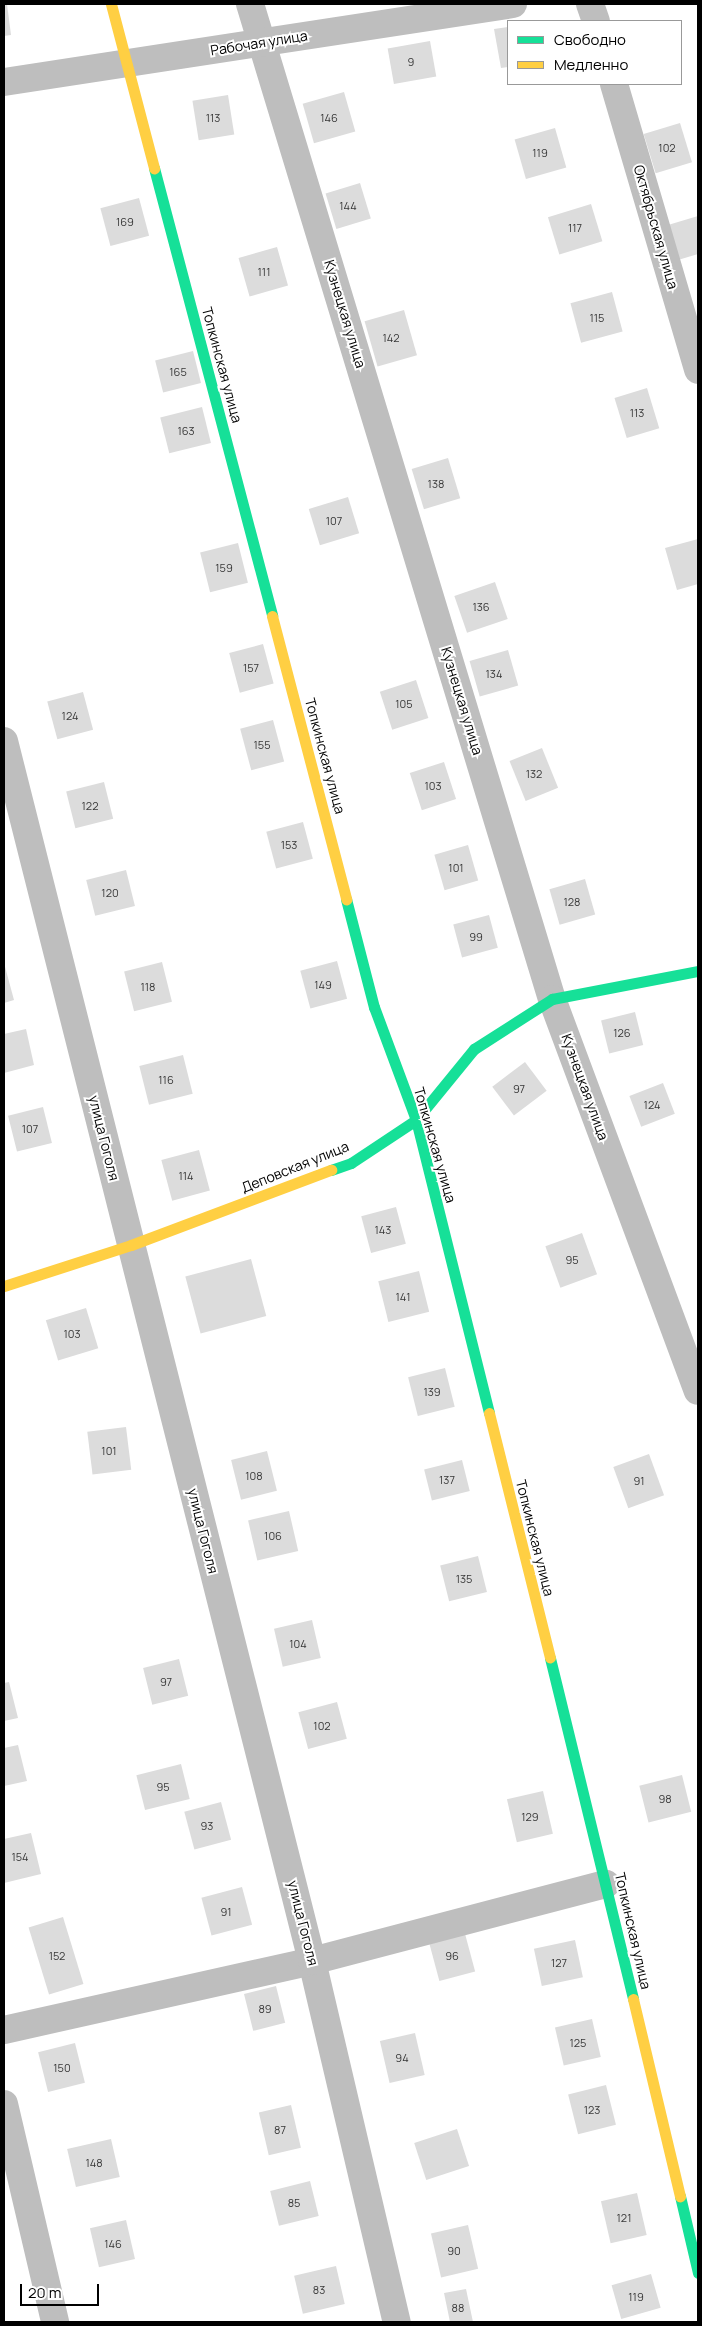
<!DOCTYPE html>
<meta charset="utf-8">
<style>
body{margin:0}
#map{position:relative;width:702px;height:2326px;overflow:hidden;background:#fff;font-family:Manrope,sans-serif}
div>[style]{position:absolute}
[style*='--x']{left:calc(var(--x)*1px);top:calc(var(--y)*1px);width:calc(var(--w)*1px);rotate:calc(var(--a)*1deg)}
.building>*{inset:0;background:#dcdcdc;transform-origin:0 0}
.street>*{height:28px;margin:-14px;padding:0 14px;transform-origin:14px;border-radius:14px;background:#bebebe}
.fast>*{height:11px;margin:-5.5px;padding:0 5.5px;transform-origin:5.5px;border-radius:5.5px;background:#16e098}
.slow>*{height:11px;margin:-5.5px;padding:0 5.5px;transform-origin:5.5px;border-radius:5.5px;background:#ffcf43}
span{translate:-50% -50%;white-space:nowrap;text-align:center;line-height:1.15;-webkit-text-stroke:4px #fff;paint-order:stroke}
.number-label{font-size:11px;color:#373737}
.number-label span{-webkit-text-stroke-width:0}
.street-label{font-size:14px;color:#000}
.frame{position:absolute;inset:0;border:5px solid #000;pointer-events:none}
.legend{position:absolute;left:507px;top:20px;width:175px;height:65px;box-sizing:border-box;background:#fff;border:1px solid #999;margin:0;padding:6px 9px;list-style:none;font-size:15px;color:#000}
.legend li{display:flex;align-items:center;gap:10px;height:25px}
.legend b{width:25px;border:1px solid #999}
.scale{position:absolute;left:20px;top:2284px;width:79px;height:22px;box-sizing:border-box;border:2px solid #000;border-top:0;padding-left:6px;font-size:15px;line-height:18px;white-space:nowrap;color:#000;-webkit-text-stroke:4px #fff;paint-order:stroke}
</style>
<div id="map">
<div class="building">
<i style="clip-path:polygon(4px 4px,7px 4px,11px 35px,4px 36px)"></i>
<i style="clip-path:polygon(508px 27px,508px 67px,501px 68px,494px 29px)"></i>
<i style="left:430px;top:41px;width:36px;height:43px;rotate:80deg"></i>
<i style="left:344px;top:92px;width:41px;height:43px;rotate:74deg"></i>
<i style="left:228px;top:95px;width:40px;height:36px;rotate:81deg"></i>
<i style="left:680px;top:123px;width:41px;height:38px;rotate:73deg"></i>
<i style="left:555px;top:128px;width:41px;height:42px;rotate:74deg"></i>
<i style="left:360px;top:183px;width:37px;height:36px;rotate:73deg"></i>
<i style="left:139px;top:198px;width:39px;height:40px;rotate:75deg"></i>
<i style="left:591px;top:204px;width:39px;height:45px;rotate:73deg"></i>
<i style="clip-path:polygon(698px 216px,698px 254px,678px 260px,668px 225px)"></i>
<i style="left:277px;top:247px;width:40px;height:40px;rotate:74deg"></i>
<i style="left:612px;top:292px;width:41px;height:43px;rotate:75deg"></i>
<i style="left:404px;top:310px;width:47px;height:41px;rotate:74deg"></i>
<i style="left:193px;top:351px;width:33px;height:39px;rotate:76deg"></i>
<i style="left:647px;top:388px;width:42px;height:34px;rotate:73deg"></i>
<i style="left:202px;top:407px;width:37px;height:43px;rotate:76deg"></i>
<i style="left:448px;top:458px;width:42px;height:38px;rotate:73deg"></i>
<i style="left:348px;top:497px;width:38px;height:41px;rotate:73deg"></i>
<i style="clip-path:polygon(698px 539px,698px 584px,677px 590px,665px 548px)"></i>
<i style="left:238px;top:543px;width:41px;height:39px;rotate:76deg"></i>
<i style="left:495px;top:582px;width:39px;height:43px;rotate:71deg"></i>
<i style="left:263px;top:644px;width:41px;height:35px;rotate:75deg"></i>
<i style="left:508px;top:650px;width:37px;height:40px;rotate:74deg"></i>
<i style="left:416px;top:680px;width:40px;height:38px;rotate:72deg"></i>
<i style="left:83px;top:692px;width:39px;height:37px;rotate:75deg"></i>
<i style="left:273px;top:720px;width:43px;height:34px;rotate:75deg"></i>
<i style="left:542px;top:748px;width:43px;height:35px;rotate:68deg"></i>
<i style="left:444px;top:762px;width:39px;height:36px;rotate:72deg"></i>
<i style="left:104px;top:782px;width:38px;height:39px;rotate:76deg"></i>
<i style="left:303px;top:822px;width:38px;height:38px;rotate:75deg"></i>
<i style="left:468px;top:845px;width:37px;height:35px;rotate:74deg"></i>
<i style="left:126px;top:870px;width:37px;height:41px;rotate:76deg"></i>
<i style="left:585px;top:879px;width:37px;height:37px;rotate:74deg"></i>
<i style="left:489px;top:915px;width:34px;height:37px;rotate:75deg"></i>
<i style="left:337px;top:961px;width:39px;height:38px;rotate:75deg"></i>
<i style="left:162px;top:962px;width:41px;height:39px;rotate:76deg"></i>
<i style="clip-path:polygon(4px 963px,14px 1000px,4px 1003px)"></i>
<i style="left:635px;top:1012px;width:34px;height:35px;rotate:76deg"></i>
<i style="clip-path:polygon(26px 1029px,34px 1065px,4px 1073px,4px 1034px)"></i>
<i style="left:183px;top:1055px;width:40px;height:45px;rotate:76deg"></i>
<i style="left:525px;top:1062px;width:36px;height:41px;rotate:53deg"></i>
<i style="left:663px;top:1083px;width:33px;height:36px;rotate:69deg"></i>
<i style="left:43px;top:1107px;width:37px;height:36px;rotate:76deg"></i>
<i style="left:199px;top:1150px;width:42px;height:39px;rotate:75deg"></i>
<i style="left:396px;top:1207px;width:38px;height:36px;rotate:75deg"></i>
<i style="left:582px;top:1233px;width:44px;height:39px;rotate:70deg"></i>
<i style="left:251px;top:1259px;width:59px;height:68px;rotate:75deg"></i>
<i style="left:419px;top:1271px;width:42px;height:42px;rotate:76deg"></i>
<i style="left:86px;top:1308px;width:42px;height:42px;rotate:73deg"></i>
<i style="left:445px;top:1368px;width:40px;height:38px;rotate:76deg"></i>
<i style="left:126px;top:1427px;width:43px;height:39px;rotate:83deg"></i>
<i style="left:267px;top:1451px;width:41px;height:37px;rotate:76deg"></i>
<i style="left:649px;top:1454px;width:44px;height:38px;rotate:70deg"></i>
<i style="left:462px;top:1460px;width:32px;height:39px;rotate:76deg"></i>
<i style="left:289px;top:1511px;width:41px;height:42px;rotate:77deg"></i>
<i style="left:478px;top:1556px;width:37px;height:39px;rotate:76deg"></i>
<i style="left:312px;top:1620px;width:39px;height:39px;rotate:77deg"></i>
<i style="left:179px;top:1659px;width:38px;height:37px;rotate:76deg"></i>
<i style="clip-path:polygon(9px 1682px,18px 1718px,4px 1721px,4px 1683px)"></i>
<i style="left:337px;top:1702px;width:38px;height:40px;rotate:75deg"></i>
<i style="clip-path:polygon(18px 1745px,27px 1781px,4px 1786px,4px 1748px)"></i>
<i style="left:181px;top:1764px;width:36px;height:46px;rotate:76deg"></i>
<i style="left:682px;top:1775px;width:38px;height:44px;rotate:76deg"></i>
<i style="left:543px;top:1791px;width:44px;height:37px;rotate:77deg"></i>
<i style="left:221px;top:1802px;width:39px;height:38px;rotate:75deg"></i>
<i style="clip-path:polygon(31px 1833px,41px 1874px,4px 1883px,4px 1839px)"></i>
<i style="left:242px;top:1887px;width:39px;height:42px;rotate:75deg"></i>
<i style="left:63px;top:1917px;width:70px;height:36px;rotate:73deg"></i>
<i style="left:464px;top:1930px;width:43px;height:37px;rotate:75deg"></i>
<i style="left:575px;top:1940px;width:38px;height:42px;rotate:78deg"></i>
<i style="left:276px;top:1986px;width:38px;height:33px;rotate:76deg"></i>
<i style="left:592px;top:2019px;width:39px;height:38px;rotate:77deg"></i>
<i style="left:415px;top:2033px;width:43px;height:36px;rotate:77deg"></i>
<i style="left:75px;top:2043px;width:41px;height:38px;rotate:76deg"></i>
<i style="left:606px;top:2085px;width:41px;height:39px;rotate:76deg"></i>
<i style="left:291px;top:2105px;width:44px;height:33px;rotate:77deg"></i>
<i style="left:457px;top:2129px;width:39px;height:45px;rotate:72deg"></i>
<i style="left:111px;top:2139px;width:39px;height:45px;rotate:77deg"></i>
<i style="left:310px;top:2181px;width:36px;height:41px;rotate:76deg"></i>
<i style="left:637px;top:2193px;width:43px;height:37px;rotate:77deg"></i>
<i style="left:126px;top:2220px;width:40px;height:37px;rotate:77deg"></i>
<i style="left:468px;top:2225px;width:45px;height:38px;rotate:77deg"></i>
<i style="left:336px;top:2266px;width:39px;height:43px;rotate:77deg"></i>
<i style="left:651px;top:2274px;width:35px;height:41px;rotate:74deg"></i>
<i style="clip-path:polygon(466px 2289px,473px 2322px,450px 2322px,444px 2293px)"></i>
</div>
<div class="street">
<i style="--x:250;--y:4;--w:1040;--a:73.12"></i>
<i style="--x:552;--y:999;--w:418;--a:69.6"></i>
<i style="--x:590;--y:4;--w:18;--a:71"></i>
<i style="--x:4;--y:82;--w:515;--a:-8.71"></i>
<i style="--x:614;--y:84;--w:298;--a:73.6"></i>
<i style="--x:4;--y:741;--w:1258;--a:75.83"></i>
<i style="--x:312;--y:1961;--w:371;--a:76.8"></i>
<i style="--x:4;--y:2030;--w:316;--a:-12.6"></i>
<i style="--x:312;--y:1961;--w:304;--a:-14.7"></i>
<i style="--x:4;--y:2104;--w:224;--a:76.8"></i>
</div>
<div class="fast">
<i style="--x:154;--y:168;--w:463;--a:75.2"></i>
<i style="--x:346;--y:899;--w:112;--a:75.5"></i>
<i style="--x:374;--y:1007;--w:121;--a:69.6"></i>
<i style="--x:416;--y:1120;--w:302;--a:76"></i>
<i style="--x:331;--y:1170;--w:21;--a:-19"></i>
<i style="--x:351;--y:1163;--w:78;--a:-33.5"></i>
<i style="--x:416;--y:1120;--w:92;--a:-50.8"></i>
<i style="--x:474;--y:1049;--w:93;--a:-32.7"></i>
<i style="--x:552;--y:999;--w:149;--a:-10.9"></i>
<i style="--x:550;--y:1658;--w:351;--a:76.3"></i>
<i style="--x:680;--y:2196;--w:79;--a:76.8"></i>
</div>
<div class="slow">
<i style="--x:111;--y:4;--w:170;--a:75.3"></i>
<i style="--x:272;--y:616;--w:293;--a:75.3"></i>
<i style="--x:4;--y:1286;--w:133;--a:-17.9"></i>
<i style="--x:131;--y:1245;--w:214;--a:-20.6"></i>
<i style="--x:489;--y:1413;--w:252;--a:76"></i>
<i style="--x:633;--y:1999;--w:203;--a:76.6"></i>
</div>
<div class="number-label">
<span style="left:411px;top:62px">9</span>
<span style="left:213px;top:118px">113</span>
<span style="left:329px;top:118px">146</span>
<span style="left:667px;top:148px">102</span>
<span style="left:540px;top:153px">119</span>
<span style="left:348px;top:206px">144</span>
<span style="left:125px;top:222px">169</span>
<span style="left:575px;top:228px">117</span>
<span style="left:264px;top:272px">111</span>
<span style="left:597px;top:318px">115</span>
<span style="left:391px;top:338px">142</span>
<span style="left:178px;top:372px">165</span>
<span style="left:637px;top:413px">113</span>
<span style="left:186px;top:431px">163</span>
<span style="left:436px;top:484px">138</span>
<span style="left:334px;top:521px">107</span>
<span style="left:224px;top:568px">159</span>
<span style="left:481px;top:607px">136</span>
<span style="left:251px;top:668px">157</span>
<span style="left:494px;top:674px">134</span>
<span style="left:404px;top:704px">105</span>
<span style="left:70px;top:716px">124</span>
<span style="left:262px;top:745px">155</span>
<span style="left:534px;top:774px">132</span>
<span style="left:433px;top:786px">103</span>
<span style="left:90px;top:806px">122</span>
<span style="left:289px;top:845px">153</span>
<span style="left:456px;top:868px">101</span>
<span style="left:110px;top:893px">120</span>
<span style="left:572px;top:902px">128</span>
<span style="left:476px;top:937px">99</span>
<span style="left:323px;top:985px">149</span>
<span style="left:148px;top:987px">118</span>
<span style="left:622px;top:1033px">126</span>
<span style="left:166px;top:1080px">116</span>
<span style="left:519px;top:1089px">97</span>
<span style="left:652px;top:1105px">124</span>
<span style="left:30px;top:1129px">107</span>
<span style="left:186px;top:1176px">114</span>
<span style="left:383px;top:1230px">143</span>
<span style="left:572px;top:1260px">95</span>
<span style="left:403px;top:1297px">141</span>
<span style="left:72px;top:1334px">103</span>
<span style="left:432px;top:1392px">139</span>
<span style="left:109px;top:1451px">101</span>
<span style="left:254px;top:1476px">108</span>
<span style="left:447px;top:1480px">137</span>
<span style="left:639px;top:1481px">91</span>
<span style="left:273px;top:1536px">106</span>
<span style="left:464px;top:1579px">135</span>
<span style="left:298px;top:1644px">104</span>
<span style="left:166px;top:1682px">97</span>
<span style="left:322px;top:1726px">102</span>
<span style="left:163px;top:1787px">95</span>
<span style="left:665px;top:1799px">98</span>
<span style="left:530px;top:1817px">129</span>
<span style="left:207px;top:1826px">93</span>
<span style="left:20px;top:1857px">154</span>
<span style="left:226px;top:1912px">91</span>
<span style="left:57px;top:1956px">152</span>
<span style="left:452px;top:1956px">96</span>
<span style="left:559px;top:1963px">127</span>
<span style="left:265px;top:2009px">89</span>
<span style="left:578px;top:2043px">125</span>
<span style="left:402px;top:2058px">94</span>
<span style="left:62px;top:2068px">150</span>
<span style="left:592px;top:2110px">123</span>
<span style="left:280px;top:2130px">87</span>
<span style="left:94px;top:2163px">148</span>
<span style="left:294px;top:2203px">85</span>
<span style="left:624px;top:2218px">121</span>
<span style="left:113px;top:2244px">146</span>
<span style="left:454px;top:2251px">90</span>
<span style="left:319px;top:2290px">83</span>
<span style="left:636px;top:2297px">119</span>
<span style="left:458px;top:2308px">88</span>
</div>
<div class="street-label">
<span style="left:259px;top:43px;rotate:-9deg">Рабочая улица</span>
<span style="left:656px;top:227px;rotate:74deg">Октябрьская улица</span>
<span style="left:345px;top:314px;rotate:73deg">Кузнецкая улица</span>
<span style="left:222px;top:365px;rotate:75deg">Топкинская улица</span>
<span style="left:462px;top:701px;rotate:73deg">Кузнецкая улица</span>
<span style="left:325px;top:756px;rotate:75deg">Топкинская улица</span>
<span style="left:585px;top:1087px;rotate:70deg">Кузнецкая улица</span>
<span style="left:104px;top:1138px;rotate:76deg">улица Гоголя</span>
<span style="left:435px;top:1145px;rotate:74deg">Топкинская улица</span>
<span style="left:295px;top:1167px;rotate:-22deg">Деповская улица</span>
<span style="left:203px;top:1531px;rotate:76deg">улица Гоголя</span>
<span style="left:535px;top:1538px;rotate:76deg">Топкинская улица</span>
<span style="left:303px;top:1923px;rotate:76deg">улица Гоголя</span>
<span style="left:633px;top:1931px;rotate:77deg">Топкинская улица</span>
</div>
<div class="frame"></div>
<ul class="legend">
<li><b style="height:6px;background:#16e098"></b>Свободно</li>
<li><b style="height:6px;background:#ffcf43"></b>Медленно</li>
</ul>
<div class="scale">20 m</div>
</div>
